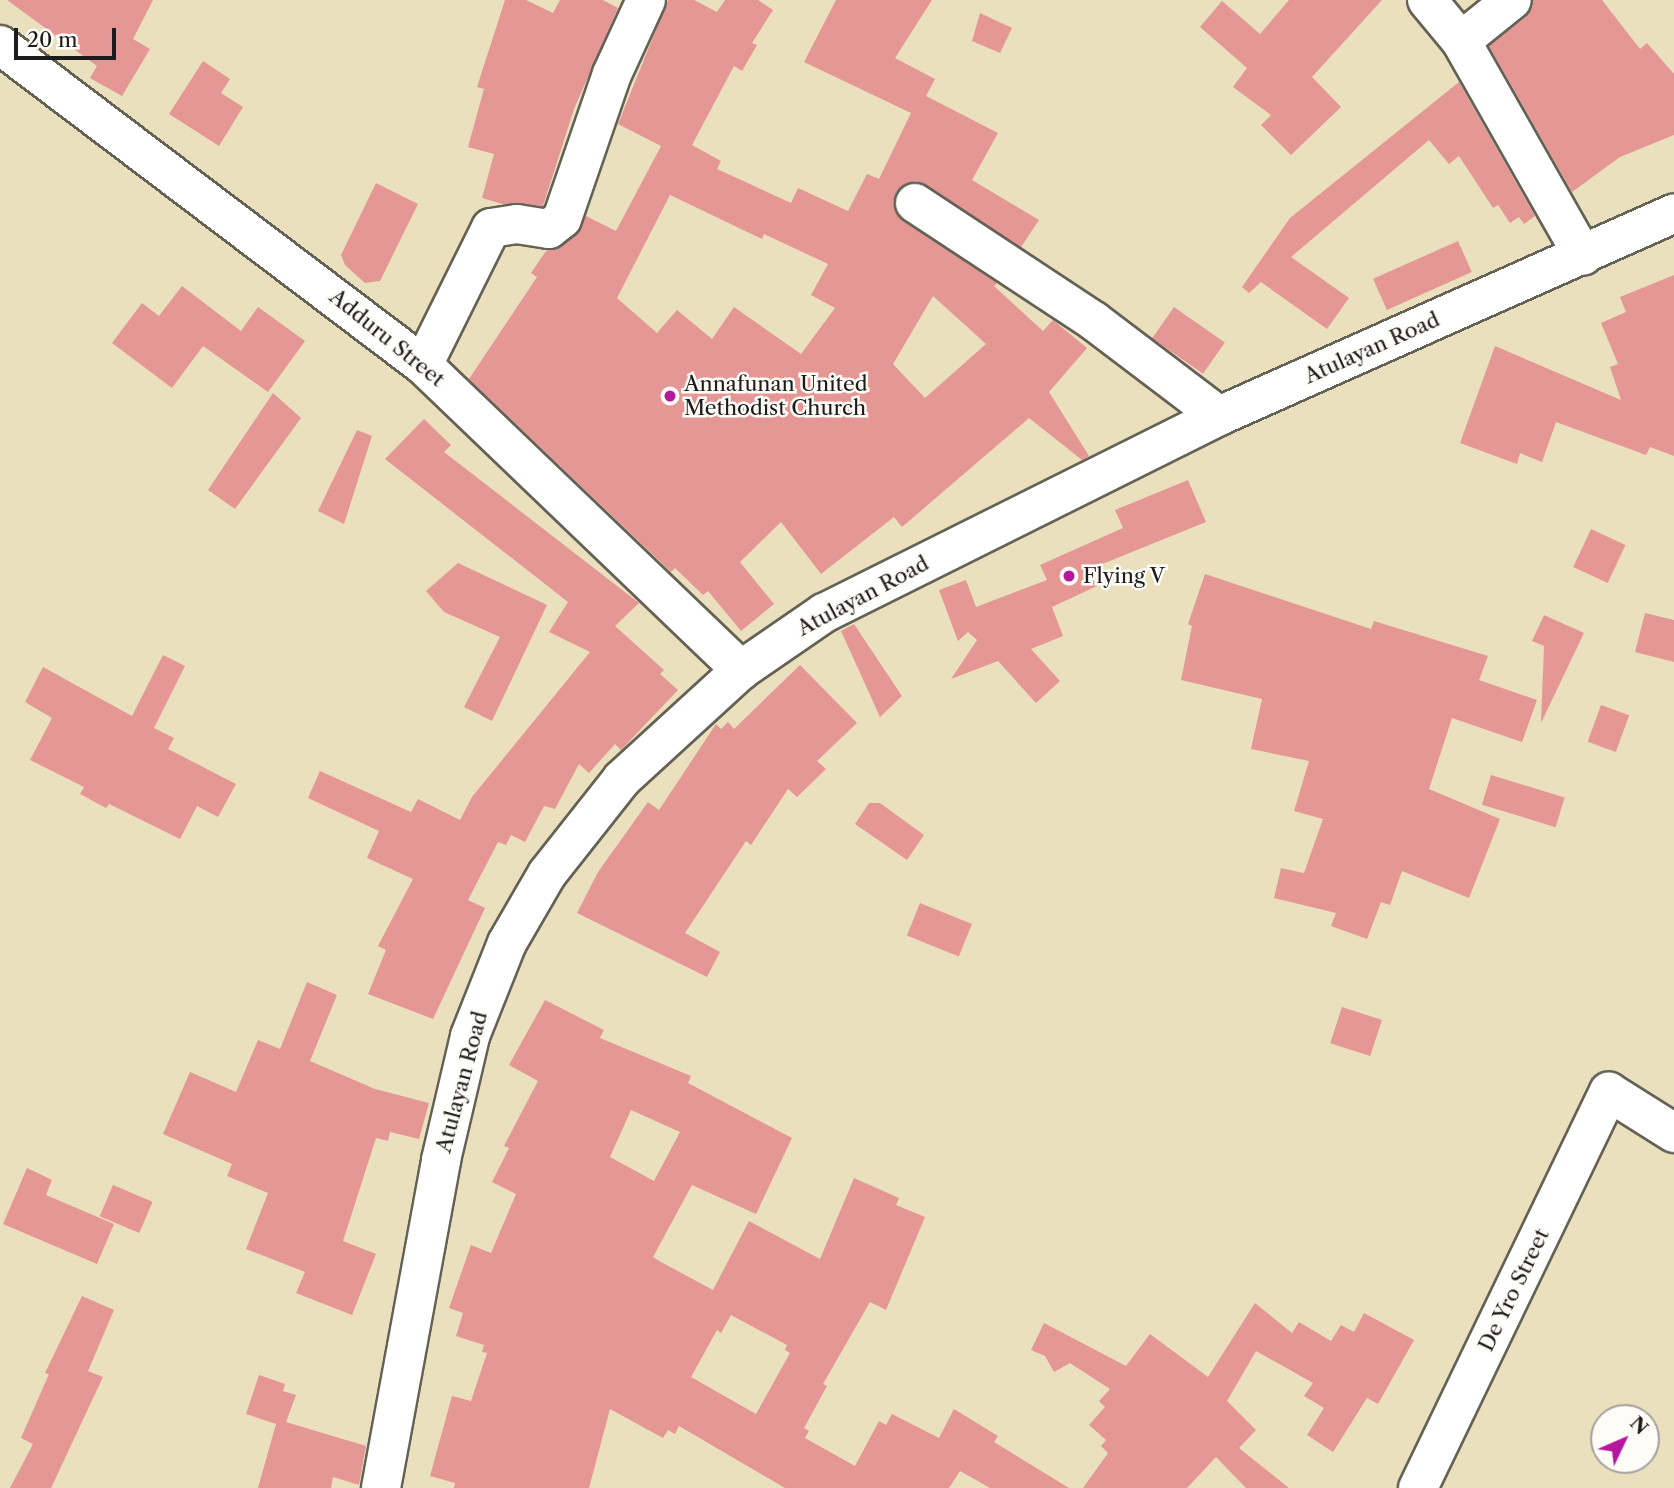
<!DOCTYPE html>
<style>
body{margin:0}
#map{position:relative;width:1674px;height:1488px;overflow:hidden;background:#eae0be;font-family:"Libre Caslon Text",serif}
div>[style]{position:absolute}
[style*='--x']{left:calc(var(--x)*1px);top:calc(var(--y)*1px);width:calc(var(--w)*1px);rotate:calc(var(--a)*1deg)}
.building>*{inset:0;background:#e49794;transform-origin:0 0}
.roads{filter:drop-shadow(2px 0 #646155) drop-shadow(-2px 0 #646155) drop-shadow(0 2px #646155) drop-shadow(0 -2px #646155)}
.minor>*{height:38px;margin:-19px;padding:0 19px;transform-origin:19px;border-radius:19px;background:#fff}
.secondary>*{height:38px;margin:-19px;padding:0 19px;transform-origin:19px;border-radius:19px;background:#fff}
.dots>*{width:19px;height:19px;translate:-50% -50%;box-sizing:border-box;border:4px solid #fdfcf7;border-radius:50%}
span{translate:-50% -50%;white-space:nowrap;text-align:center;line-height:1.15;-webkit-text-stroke:5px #fdfcf7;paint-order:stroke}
.street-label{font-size:21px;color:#1c1c1c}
.poi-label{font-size:21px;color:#1c1c1c}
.left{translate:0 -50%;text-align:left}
.north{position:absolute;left:1590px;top:1404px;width:70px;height:70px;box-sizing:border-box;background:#fdfcf7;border:2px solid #a3a29f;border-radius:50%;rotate:46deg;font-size:19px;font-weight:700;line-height:28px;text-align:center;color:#1c1c1c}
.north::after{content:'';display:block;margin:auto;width:24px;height:32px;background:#b5179e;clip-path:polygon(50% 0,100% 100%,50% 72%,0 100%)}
.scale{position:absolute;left:14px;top:28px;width:102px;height:32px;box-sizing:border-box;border:4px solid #1c1c1c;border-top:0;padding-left:9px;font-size:21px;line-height:24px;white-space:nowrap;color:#1c1c1c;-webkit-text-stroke:5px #fdfcf7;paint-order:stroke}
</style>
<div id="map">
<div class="building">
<i style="clip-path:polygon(7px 0,153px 0,133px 39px,150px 49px,122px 96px,90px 78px,97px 66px)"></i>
<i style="clip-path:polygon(505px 0,526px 0,553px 13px,560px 0,603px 0,618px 8px,574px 109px,543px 206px,502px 204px,482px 198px,494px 154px,468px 147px,484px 89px,477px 87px)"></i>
<i style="clip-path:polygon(evenodd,668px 0,694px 0,717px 12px,725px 0,758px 0,773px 10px,752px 43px,757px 45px,742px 71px,734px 66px,692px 145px,721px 161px,717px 169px,791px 203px,798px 188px,848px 211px,867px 174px,879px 179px,911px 113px,804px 62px,836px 0,932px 0,895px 58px,935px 79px,926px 96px,998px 133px,972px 180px,1039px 220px,1021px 247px,916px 181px,896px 192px,895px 212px,997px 283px,994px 286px,1043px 331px,1053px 320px,1087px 348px,1049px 392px,1089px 456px,1082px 460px,1029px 418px,902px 527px,894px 517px,821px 574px,781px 522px,740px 562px,774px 604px,741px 631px,708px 591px,703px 595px,675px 568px,671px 572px,469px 379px,537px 277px,531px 273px,546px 251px,575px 236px,586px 216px,616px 231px,661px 146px,618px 124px,668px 0,670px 195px,762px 239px,764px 234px,828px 264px,811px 295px,835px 308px,801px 354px,734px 307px,712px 339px,677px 310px,657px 333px,617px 298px,670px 195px,668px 0,933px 296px,986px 344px,925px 398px,893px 364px,933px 296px)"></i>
<i style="clip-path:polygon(1289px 0,1382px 0,1312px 77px,1341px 107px,1291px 155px,1261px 125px,1271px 115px,1233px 87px,1247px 68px,1200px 27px,1222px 1px,1260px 34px)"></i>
<i style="clip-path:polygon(1533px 0,1602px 0,1640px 49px,1647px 43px,1674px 74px,1674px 135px,1620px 157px,1572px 192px,1489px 46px,1526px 17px)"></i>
<i style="clip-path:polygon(980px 13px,1012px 28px,1000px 53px,972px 41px)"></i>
<i style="clip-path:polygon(203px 61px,230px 79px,221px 93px,243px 107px,219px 146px,169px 114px)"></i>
<i style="clip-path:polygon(1459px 82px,1535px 216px,1524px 224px,1519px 217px,1510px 223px,1498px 205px,1493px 208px,1459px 156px,1449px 164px,1429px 140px,1291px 257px,1349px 298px,1327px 329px,1261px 282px,1249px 293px,1242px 287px,1290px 218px)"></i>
<i style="clip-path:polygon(376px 183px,418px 204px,380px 281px,365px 283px,345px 265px,341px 255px)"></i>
<i style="left:1458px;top:241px;width:34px;height:93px;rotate:66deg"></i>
<i style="clip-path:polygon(1674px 275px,1674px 456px,1650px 447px,1646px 455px,1556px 422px,1542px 462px,1520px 453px,1517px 464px,1460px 443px,1495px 346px,1621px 400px,1610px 367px,1618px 364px,1601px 323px,1626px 312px,1620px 297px)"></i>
<i style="clip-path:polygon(182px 286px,241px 331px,258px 307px,305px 341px,268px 392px,203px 346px,172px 388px,112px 343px,142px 303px,159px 316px)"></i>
<i style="left:1174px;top:307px;width:62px;height:38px;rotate:35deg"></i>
<i style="clip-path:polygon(273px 393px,301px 418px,235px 509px,208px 490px)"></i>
<i style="clip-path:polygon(424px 419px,451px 445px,444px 452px,639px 603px,615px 626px,664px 670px,660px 674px,678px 690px,621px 750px,615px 744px,589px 773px,579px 764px,555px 809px,544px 806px,525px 842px,511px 835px,506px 845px,498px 842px,468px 900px,485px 908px,433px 1019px,368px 994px,386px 950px,378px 946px,413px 879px,367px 858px,379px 831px,308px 798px,320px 771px,411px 812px,418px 799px,460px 820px,472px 797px,590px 652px,549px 632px,568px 602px,385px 459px)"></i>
<i style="clip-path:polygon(357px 430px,372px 436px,344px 524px,318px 511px)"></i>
<i style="clip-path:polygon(1188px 480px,1206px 522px,1090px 569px,1097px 586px,1052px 607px,1063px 636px,1031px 649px,1060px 681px,1036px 703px,998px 661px,951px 679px,977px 640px,968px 632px,958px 641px,939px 590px,966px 580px,976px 607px,1047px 580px,1040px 565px,1123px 528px,1115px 510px)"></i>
<i style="left:1591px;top:529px;width:38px;height:42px;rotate:25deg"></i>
<i style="clip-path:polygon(458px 563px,547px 605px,492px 721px,464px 707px,500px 637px,444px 612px,426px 591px)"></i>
<i style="clip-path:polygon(1205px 574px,1371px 629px,1374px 621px,1488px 656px,1479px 680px,1537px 700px,1522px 742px,1452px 718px,1429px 789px,1500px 819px,1469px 898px,1402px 871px,1390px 905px,1381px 902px,1367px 939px,1331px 926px,1336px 913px,1274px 898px,1281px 868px,1304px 873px,1323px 819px,1294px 811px,1309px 761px,1251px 749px,1262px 699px,1181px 680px,1192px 626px,1188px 624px)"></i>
<i style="clip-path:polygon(1645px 613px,1674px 620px,1674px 662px,1635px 652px)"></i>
<i style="clip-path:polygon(1544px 615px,1584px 633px,1541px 723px,1544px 646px,1532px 641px)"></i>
<i style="clip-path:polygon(854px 624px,902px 696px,880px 717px,841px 631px)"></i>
<i style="clip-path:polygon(163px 655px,185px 666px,154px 728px,174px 738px,168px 749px,236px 784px,218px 817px,197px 806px,180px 839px,109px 804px,106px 808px,80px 794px,84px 787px,30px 760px,52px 718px,25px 702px,43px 667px,132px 716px)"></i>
<i style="clip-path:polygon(800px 665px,857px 723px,817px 761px,826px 769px,797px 797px,788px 789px,751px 845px,746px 841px,685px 933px,720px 952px,707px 977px,577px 913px,598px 872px,648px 802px,659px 810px,716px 724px,721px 729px,728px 722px,734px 729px)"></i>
<i style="left:1601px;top:705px;width:30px;height:39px;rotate:20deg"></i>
<i style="left:1491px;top:775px;width:77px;height:31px;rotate:17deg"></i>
<i style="clip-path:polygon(869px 803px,880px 803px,924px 835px,907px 860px,855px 824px)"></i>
<i style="left:920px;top:903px;width:56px;height:35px;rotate:22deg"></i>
<i style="clip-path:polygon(307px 982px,337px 995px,310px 1061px,375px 1089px,429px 1103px,419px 1139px,390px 1132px,388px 1141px,376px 1138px,343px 1241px,376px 1254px,352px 1315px,296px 1293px,305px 1272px,246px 1249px,268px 1193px,227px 1176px,232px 1164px,163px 1134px,190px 1072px,236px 1092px,258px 1040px,280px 1049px)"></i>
<i style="clip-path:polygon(evenodd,545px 1000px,604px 1030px,600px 1038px,691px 1076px,688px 1083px,792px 1138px,756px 1214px,692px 1185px,653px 1257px,661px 1262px,713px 1290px,749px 1221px,820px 1259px,854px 1178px,899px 1198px,896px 1205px,925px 1217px,886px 1310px,870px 1302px,823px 1384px,827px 1386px,804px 1428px,809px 1431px,805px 1438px,855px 1466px,879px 1421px,886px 1425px,892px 1414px,939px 1438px,954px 1409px,998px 1436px,994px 1442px,1069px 1488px,990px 1488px,960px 1471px,949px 1488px,785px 1488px,679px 1426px,675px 1434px,668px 1430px,663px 1438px,610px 1409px,589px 1488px,454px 1488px,455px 1483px,430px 1476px,452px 1396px,471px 1401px,487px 1353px,482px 1352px,484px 1345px,456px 1336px,463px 1313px,449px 1308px,471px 1245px,491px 1253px,516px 1194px,492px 1182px,509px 1148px,504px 1146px,538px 1081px,509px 1065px,545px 1000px,631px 1110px,680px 1132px,654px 1181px,610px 1157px,631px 1110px,545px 1000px,731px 1315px,787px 1345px,785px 1350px,790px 1353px,756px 1414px,691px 1377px,717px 1330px,721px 1333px,731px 1315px)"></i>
<i style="left:1342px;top:1007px;width:42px;height:38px;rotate:18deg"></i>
<i style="clip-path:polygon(27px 1168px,52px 1180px,46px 1195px,114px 1224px,97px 1264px,3px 1224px)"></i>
<i style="left:113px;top:1185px;width:43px;height:34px;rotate:23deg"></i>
<i style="clip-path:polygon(82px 1296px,114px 1310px,88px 1371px,103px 1377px,51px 1488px,10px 1488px,33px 1444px,21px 1438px,49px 1374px,45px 1373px)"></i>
<i style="clip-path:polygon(1255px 1303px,1292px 1333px,1299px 1322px,1331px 1341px,1341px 1325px,1354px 1332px,1364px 1313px,1414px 1340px,1378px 1404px,1367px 1398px,1333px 1452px,1307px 1435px,1324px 1408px,1304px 1396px,1313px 1383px,1256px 1351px,1227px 1401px,1256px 1430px,1239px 1448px,1289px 1488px,1246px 1488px,1216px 1457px,1187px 1488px,1083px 1488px,1108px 1453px,1101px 1446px,1106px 1440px,1089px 1425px,1105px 1407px,1099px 1401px,1110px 1389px,1070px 1363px,1054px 1372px,1045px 1356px,1031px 1350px,1044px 1323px,1126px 1366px,1150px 1334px,1208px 1377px)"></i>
<i style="clip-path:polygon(259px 1375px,285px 1384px,283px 1391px,296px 1395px,286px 1422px,366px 1446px,359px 1485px,333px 1477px,331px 1488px,258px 1488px,276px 1424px,246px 1414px)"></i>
</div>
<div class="roads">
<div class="minor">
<i style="--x:1427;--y:0;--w:53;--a:50.3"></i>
<i style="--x:1461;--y:41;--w:247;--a:60.4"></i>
<i style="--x:1461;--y:41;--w:65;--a:-38.8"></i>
<i style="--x:0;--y:45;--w:530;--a:37.11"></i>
<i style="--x:423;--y:365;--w:441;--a:43.8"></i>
<i style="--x:915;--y:203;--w:214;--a:33.4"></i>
<i style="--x:1094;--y:321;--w:157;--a:37.2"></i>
<i style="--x:423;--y:365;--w:153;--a:-63.6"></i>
<i style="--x:491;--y:228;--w:26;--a:-9"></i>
<i style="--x:517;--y:224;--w:32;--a:9"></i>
<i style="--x:549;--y:229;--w:16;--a:-38"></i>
<i style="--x:562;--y:219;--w:153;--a:-71"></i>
<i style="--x:612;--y:74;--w:81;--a:-65.3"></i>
<i style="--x:1418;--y:1488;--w:440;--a:-64.3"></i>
<i style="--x:1609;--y:1092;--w:77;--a:32.2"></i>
</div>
<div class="secondary">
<i style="--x:381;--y:1488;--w:333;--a:-79.6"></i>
<i style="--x:441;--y:1160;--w:127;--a:-76.8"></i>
<i style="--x:470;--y:1036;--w:100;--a:-68.3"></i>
<i style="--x:507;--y:943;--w:80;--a:-59.9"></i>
<i style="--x:547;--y:874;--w:121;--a:-51.7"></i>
<i style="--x:622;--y:779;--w:161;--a:-42.5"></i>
<i style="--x:741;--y:670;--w:101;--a:-34.5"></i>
<i style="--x:824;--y:613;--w:441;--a:-26.5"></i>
<i style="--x:1219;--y:416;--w:498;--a:-24"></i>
</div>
</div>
<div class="dots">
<i style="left:670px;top:396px;background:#b5179e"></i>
<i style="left:1069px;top:576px;background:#b5179e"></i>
</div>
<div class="street-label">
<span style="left:387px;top:338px;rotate:39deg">Adduru Street</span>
<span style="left:1372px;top:348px;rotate:-24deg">Atulayan Road</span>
<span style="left:863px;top:596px;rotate:-28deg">Atulayan Road</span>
<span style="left:462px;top:1082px;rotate:-75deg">Atulayan Road</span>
<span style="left:1514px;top:1290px;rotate:-64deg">De Yro Street</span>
</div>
<div class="poi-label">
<span class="left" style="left:684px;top:396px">Annafunan United<br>Methodist Church</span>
<span class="left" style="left:1083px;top:576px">Flying V</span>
</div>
<div class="north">N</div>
<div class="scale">20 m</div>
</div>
